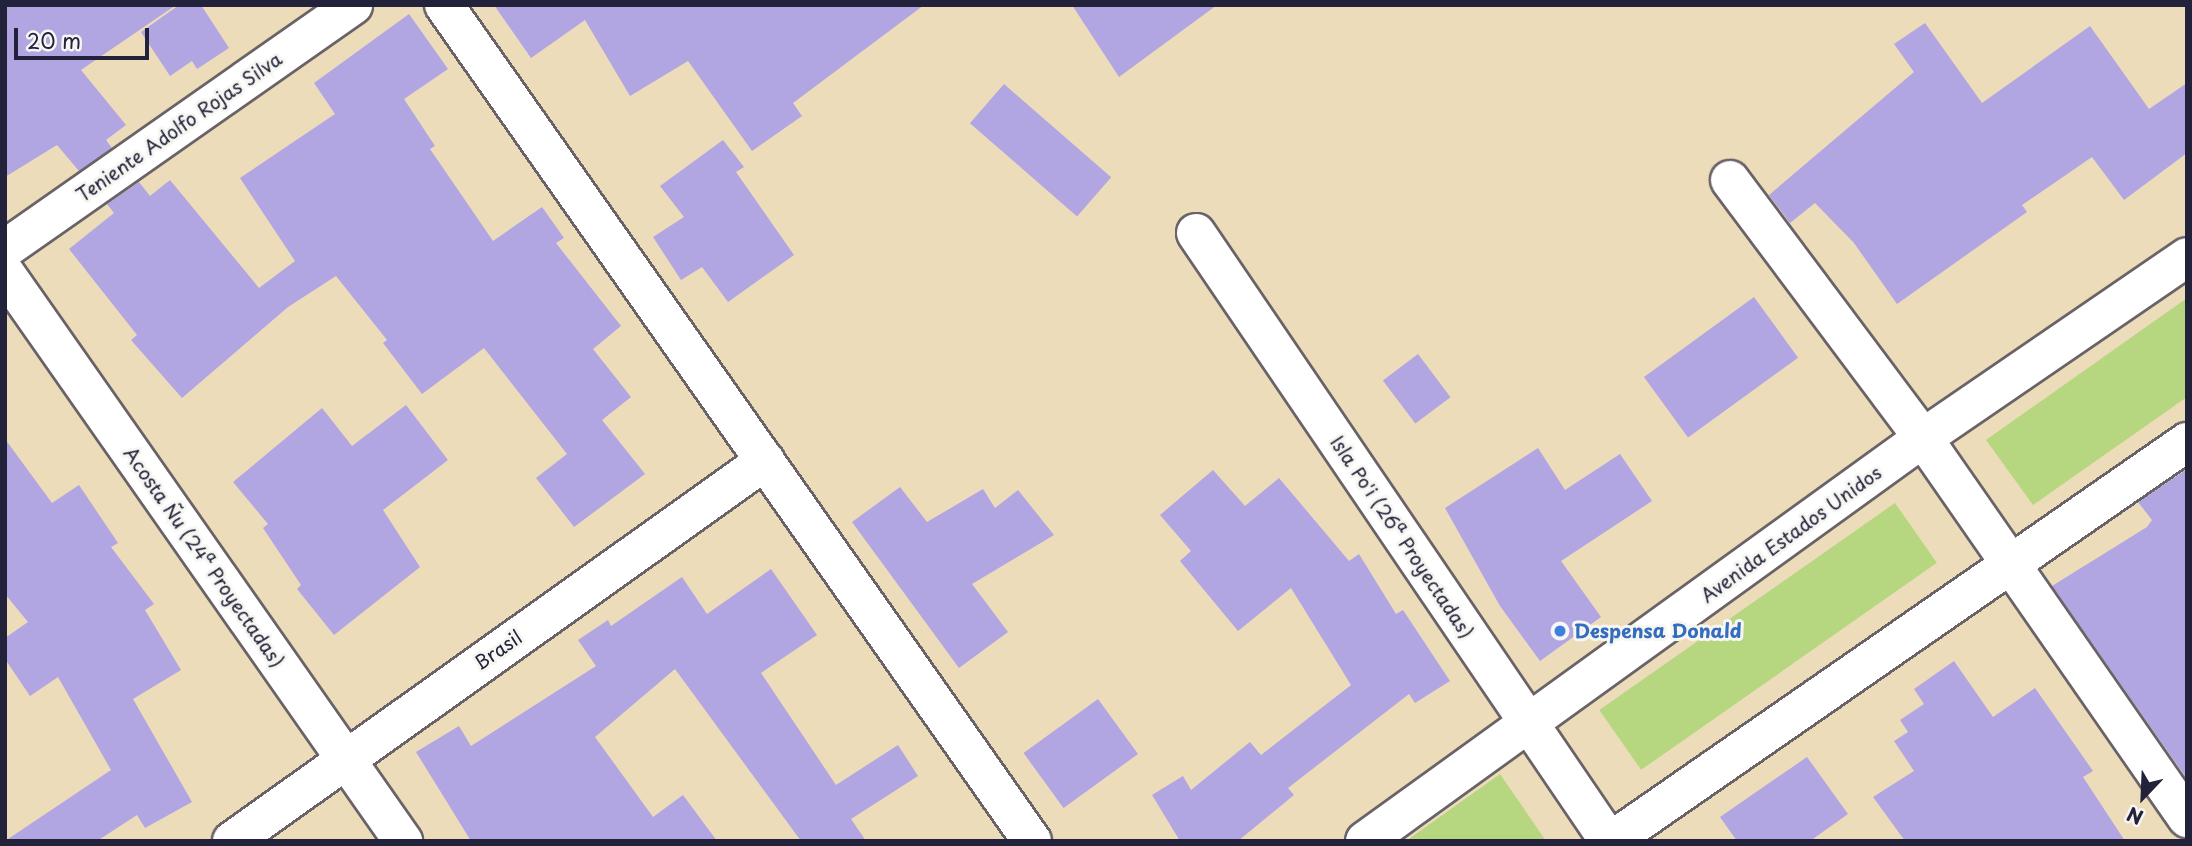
<!DOCTYPE html>
<meta charset="utf-8">
<style>
body{margin:0}
#map{position:relative;width:2192px;height:846px;overflow:hidden;background:#eddcba;font-family:"Playpen Sans",sans-serif}
div>[style]{position:absolute}
[style*='--x']{left:calc(var(--x)*1px);top:calc(var(--y)*1px);width:calc(var(--w)*1px);rotate:calc(var(--a)*1deg)}
.green>*{inset:0;background:#b6d77f;transform-origin:0 0}
.building>*{inset:0;background:#b1a5e2;transform-origin:0 0}
.roads{filter:drop-shadow(2px 0 #696367) drop-shadow(-2px 0 #696367) drop-shadow(0 2px #696367) drop-shadow(0 -2px #696367)}
.minor>*{height:38px;margin:-19px;padding:0 19px;transform-origin:19px;border-radius:19px;background:#fff}
.dots>*{width:19px;height:19px;translate:-50% -50%;box-sizing:border-box;border:4px solid #f6f6f2;border-radius:50%}
span{translate:-50% -50%;white-space:nowrap;text-align:center;line-height:1.15;-webkit-text-stroke:6px #f6f6f2;paint-order:stroke}
.street-label{font-size:19px;color:#22223b}
.shop-label{font-size:19px;color:#366cbe;font-weight:700}
.left{translate:0 -50%;text-align:left}
.frame{position:absolute;inset:0;border:7px solid #22223b;pointer-events:none}
.north{position:absolute;left:2108px;top:762px;width:70px;height:70px;-webkit-text-stroke:5px #f6f6f2;paint-order:stroke;rotate:203deg;font-size:19px;font-weight:700;line-height:28px;text-align:center;color:#22223b}
.north::after{content:'';display:block;margin:auto;width:24px;height:32px;background:#22223b;clip-path:polygon(50% 0,100% 100%,50% 72%,0 100%)}
.scale{position:absolute;left:14px;top:28px;width:135px;height:32px;box-sizing:border-box;border:4px solid #22223b;border-top:0;padding-left:9px;font-size:21px;line-height:24px;white-space:nowrap;color:#22223b;-webkit-text-stroke:5px #f6f6f2;paint-order:stroke}
</style>
<div id="map">
<div class="green">
<i style="clip-path:polygon(2187px 298px,2187px 397px,2033px 505px,1986px 440px)"></i>
<i style="left:1895px;top:503px;width:73px;height:361px;rotate:55deg"></i>
<i style="clip-path:polygon(1500px 774px,1546px 841px,1406px 841px)"></i>
</div>
<div class="building">
<i style="clip-path:polygon(5px 5px,176px 5px,81px 70px,126px 125px,106px 140px,112px 148px,79px 171px,57px 145px,5px 177px)"></i>
<i style="clip-path:polygon(179px 5px,201px 5px,229px 48px,197px 69px,192px 61px,170px 76px,141px 32px)"></i>
<i style="clip-path:polygon(494px 5px,924px 5px,793px 103px,802px 116px,752px 151px,688px 61px,630px 96px,585px 20px,531px 58px)"></i>
<i style="clip-path:polygon(1072px 5px,1217px 5px,1119px 77px)"></i>
<i style="clip-path:polygon(409px 14px,448px 69px,404px 99px,435px 146px,430px 149px,493px 241px,542px 207px,564px 238px,556px 243px,621px 326px,593px 349px,631px 397px,602px 420px,645px 474px,574px 527px,536px 478px,567px 454px,484px 348px,422px 394px,383px 343px,387px 340px,336px 276px,288px 307px,182px 398px,131px 340px,137px 335px,69px 249px,114px 213px,107px 204px,139px 182px,150px 196px,170px 180px,259px 288px,295px 261px,240px 178px,335px 114px,314px 83px)"></i>
<i style="clip-path:polygon(1925px 23px,1982px 103px,2090px 26px,2149px 109px,2187px 83px,2187px 153px,2124px 200px,2092px 157px,2022px 205px,2027px 212px,1897px 304px,1854px 243px,1815px 203px,1790px 223px,1769px 195px,1914px 72px,1894px 44px)"></i>
<i style="left:1004px;top:84px;width:142px;height:52px;rotate:41deg"></i>
<i style="clip-path:polygon(723px 140px,744px 167px,736px 172px,794px 255px,728px 302px,702px 267px,681px 280px,653px 237px,684px 217px,660px 186px)"></i>
<i style="left:1754px;top:297px;width:75px;height:136px;rotate:54deg"></i>
<i style="left:1418px;top:354px;width:54px;height:44px;rotate:53deg"></i>
<i style="clip-path:polygon(406px 405px,448px 460px,383px 510px,420px 567px,334px 635px,297px 589px,301px 585px,263px 528px,268px 524px,233px 482px,322px 408px,352px 446px)"></i>
<i style="clip-path:polygon(5px 439px,52px 503px,79px 485px,118px 543px,111px 547px,154px 604px,145px 610px,181px 670px,133px 699px,192px 802px,145px 828px,137px 815px,97px 841px,5px 841px,111px 770px,58px 677px,30px 696px,5px 659px,5px 638px,28px 622px,5px 594px)"></i>
<i style="clip-path:polygon(1538px 448px,1565px 490px,1620px 454px,1652px 501px,1561px 561px,1601px 617px,1540px 661px,1500px 606px,1445px 508px)"></i>
<i style="clip-path:polygon(2187px 469px,2187px 779px,2052px 586px,2147px 527px,2152px 520px,2138px 502px)"></i>
<i style="clip-path:polygon(1213px 470px,1245px 506px,1279px 478px,1349px 561px,1359px 554px,1396px 614px,1403px 610px,1450px 681px,1415px 703px,1409px 694px,1288px 788px,1294px 795px,1238px 841px,1180px 841px,1152px 795px,1183px 776px,1191px 790px,1250px 742px,1261px 755px,1351px 685px,1291px 588px,1238px 631px,1180px 561px,1191px 551px,1160px 515px)"></i>
<i style="clip-path:polygon(900px 487px,927px 522px,983px 489px,995px 508px,1018px 490px,1054px 535px,972px 584px,1008px 632px,959px 668px,852px 522px)"></i>
<i style="clip-path:polygon(771px 569px,817px 635px,761px 673px,836px 785px,898px 745px,918px 776px,851px 819px,866px 841px,801px 841px,675px 669px,595px 737px,653px 817px,683px 795px,717px 841px,471px 841px,416px 752px,459px 726px,471px 746px,596px 666px,578px 640px,608px 620px,611px 626px,682px 577px,707px 614px)"></i>
<i style="clip-path:polygon(1954px 661px,1993px 717px,2035px 688px,2093px 771px,2083px 777px,2125px 841px,1905px 841px,1873px 797px,1914px 771px,1894px 741px,1908px 732px,1900px 720px,1924px 704px,1914px 689px)"></i>
<i style="left:1098px;top:699px;width:68px;height:92px;rotate:54deg"></i>
<i style="clip-path:polygon(1807px 757px,1848px 814px,1810px 841px,1737px 841px,1720px 817px)"></i>
</div>
<div class="roads">
<div class="minor">
<i style="--x:444;--y:5;--w:1022;--a:54.88"></i>
<i style="--x:1730;--y:180;--w:322;--a:53.2"></i>
<i style="--x:1923;--y:438;--w:463;--a:55.2"></i>
<i style="--x:1196;--y:233;--w:735;--a:55.81"></i>
<i style="--x:5;--y:249;--w:425;--a:-35"></i>
<i style="--x:5;--y:273;--w:694;--a:54.98"></i>
<i style="--x:232;--y:841;--w:655;--a:-35.49"></i>
<i style="--x:1365;--y:841;--w:688;--a:-35.84"></i>
<i style="--x:1923;--y:438;--w:320;--a:-34.4"></i>
<i style="--x:1611;--y:841;--w:701;--a:-34.71"></i>
</div>
</div>
<div class="dots">
<i style="left:1560px;top:631px;background:#3f7fe0"></i>
</div>
<div class="street-label">
<span style="left:179px;top:127px;rotate:-35deg">Teniente Adolfo Rojas Silva</span>
<span style="left:1791px;top:534px;rotate:-36deg">Avenida Estados Unidos</span>
<span style="left:1402px;top:537px;rotate:56deg">Isla Po'i (26ª Proyectadas)</span>
<span style="left:204px;top:557px;rotate:55deg">Acosta Ñu (24ª Proyectadas)</span>
<span style="left:498px;top:650px;rotate:-35deg">Brasil</span>
</div>
<div class="shop-label">
<span class="left" style="left:1574px;top:631px">Despensa Donald</span>
</div>
<div class="frame"></div>
<div class="north">N</div>
<div class="scale">20 m</div>
</div>
